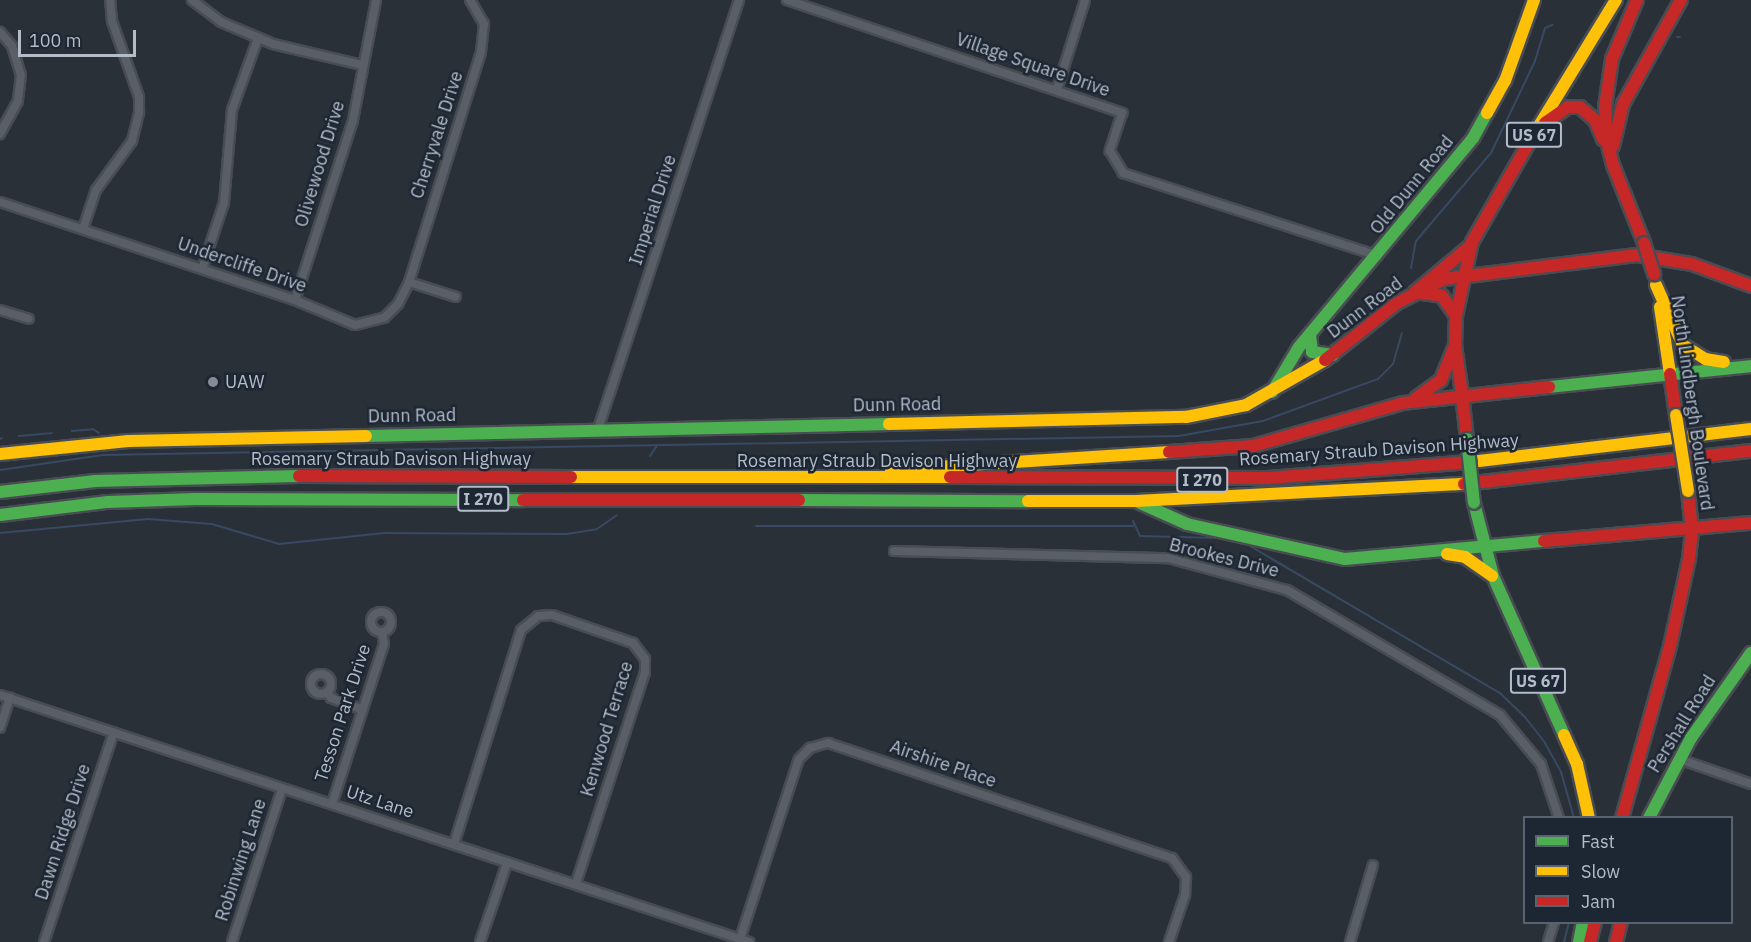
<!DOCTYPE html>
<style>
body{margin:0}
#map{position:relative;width:1751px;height:942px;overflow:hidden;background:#2a3038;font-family:"IBM Plex Sans",sans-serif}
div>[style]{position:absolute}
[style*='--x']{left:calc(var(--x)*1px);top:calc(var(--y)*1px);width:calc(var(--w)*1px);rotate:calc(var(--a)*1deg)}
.stream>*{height:2px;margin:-1px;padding:0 1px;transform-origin:1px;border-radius:1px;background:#384963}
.roads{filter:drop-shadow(2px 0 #484c53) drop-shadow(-2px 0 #484c53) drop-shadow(0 2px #484c53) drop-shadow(0 -2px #484c53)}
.street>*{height:8px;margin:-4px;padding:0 4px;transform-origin:4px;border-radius:4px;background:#5a5e66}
.street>.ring{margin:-4px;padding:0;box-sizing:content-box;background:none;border:8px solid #5a5e66;border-radius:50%}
.fast>*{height:12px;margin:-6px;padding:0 6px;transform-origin:6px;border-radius:6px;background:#4caf50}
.slow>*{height:12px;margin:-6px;padding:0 6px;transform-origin:6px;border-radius:6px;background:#ffc107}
.jam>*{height:12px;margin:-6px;padding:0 6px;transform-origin:6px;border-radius:6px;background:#c62828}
.bridges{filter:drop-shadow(2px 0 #484c55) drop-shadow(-2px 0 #484c55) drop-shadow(0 2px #484c55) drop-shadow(0 -2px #484c55)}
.fast-bridge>*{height:12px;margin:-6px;padding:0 6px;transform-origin:6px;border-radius:6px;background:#4caf50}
.slow-bridge>*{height:12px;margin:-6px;padding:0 6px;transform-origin:6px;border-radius:6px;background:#ffc107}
.jam-bridge>*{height:12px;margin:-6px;padding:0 6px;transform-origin:6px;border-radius:6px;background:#c62828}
.dots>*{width:16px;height:16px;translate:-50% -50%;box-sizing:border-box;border:3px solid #1d2633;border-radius:50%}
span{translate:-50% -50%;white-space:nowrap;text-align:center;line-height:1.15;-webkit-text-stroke:5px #1d2633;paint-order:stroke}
.shield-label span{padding:2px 4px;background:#1d2633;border:2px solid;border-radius:4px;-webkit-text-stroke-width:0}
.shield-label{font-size:16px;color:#b4bcc9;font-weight:700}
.street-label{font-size:18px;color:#b4bcc9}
.poi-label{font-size:18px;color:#b4bcc9}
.left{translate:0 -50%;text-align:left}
.legend{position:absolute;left:1523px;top:816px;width:210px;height:108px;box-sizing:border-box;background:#1d2633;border:2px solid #59626f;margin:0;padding:8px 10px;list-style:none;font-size:18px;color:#b4bcc9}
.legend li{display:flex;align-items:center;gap:12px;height:30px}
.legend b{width:30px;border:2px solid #59626f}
.scale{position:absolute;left:18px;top:30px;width:118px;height:27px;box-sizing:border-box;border:3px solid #b4bcc9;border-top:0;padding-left:8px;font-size:18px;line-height:21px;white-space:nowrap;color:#b4bcc9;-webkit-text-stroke:4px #1d2633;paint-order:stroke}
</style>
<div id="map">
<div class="stream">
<i style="--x:1677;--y:37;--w:3;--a:0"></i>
<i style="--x:1411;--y:268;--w:27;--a:-80"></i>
<i style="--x:1416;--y:241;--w:116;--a:-49.6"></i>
<i style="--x:1491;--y:153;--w:102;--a:-64.4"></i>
<i style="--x:1535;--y:61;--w:34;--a:-73"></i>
<i style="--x:1545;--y:28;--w:8;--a:-23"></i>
<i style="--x:72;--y:431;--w:21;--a:-5"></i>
<i style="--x:93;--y:429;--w:7;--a:34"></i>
<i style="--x:19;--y:436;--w:33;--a:-5"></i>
<i style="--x:0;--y:439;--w:2;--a:-27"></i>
<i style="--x:650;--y:456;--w:11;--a:-56"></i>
<i style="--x:0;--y:470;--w:104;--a:-8.3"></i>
<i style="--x:103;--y:455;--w:1076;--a:-1.01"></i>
<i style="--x:1179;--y:436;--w:85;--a:-10.1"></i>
<i style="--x:1263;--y:421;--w:122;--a:-20.1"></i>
<i style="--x:1378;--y:379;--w:21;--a:-45"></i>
<i style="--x:1393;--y:364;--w:32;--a:-74"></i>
<i style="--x:1133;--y:521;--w:17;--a:65"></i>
<i style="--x:1140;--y:536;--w:79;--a:1.5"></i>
<i style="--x:756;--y:526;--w:377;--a:0"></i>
<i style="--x:0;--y:533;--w:149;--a:-5.4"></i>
<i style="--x:148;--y:519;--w:64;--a:4.5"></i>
<i style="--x:212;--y:524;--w:70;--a:16.6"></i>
<i style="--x:279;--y:544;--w:106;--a:-6"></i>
<i style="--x:384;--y:533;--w:183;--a:0.3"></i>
<i style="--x:567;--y:534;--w:30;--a:-9"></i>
<i style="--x:597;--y:529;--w:24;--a:-35"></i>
<i style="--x:1250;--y:546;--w:290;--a:30.5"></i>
<i style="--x:1500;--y:693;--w:35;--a:44"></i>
<i style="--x:1525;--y:717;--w:33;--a:52"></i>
<i style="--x:1545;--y:743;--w:33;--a:61"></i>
<i style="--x:1561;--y:772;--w:48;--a:74.2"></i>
<i style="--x:1564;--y:942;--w:21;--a:-76"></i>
</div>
<div class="roads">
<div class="street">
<i style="--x:192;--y:0;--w:36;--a:37"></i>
<i style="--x:221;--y:22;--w:56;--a:22.9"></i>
<i style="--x:273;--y:44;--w:91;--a:13.3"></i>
<i style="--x:787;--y:0;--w:354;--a:18.6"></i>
<i style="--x:1122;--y:113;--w:40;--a:108"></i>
<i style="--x:1110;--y:151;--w:26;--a:59"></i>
<i style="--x:1123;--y:173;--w:268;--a:18"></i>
<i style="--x:0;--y:32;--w:18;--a:49"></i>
<i style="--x:12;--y:46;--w:30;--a:73"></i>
<i style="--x:21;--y:75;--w:26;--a:97"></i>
<i style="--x:18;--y:101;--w:38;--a:119"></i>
<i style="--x:1057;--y:89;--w:93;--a:-72.5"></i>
<i style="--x:0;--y:202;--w:311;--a:18.4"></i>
<i style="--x:295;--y:300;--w:65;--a:22.6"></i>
<i style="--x:355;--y:325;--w:30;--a:-14"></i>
<i style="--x:384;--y:318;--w:20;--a:-45"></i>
<i style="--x:398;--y:304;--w:25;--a:-63"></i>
<i style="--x:409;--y:282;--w:241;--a:-72.6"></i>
<i style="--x:481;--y:52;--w:28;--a:-84"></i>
<i style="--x:484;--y:24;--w:28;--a:-120"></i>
<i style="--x:83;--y:229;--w:41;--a:-71.6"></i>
<i style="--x:96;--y:190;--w:61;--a:-53.7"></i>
<i style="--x:132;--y:141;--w:30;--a:-76"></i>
<i style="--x:139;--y:112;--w:15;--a:-90"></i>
<i style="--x:139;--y:97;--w:81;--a:-109.6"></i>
<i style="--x:112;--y:21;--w:21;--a:-95"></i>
<i style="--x:202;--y:269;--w:70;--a:-71.6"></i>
<i style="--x:224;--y:203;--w:93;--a:-85.1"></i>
<i style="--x:232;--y:110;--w:77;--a:-70.1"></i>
<i style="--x:409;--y:282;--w:49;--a:17.7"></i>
<i style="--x:295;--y:300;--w:189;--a:-72.1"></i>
<i style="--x:353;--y:120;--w:122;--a:-79.1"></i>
<i style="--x:0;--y:310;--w:30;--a:17"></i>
<i style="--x:598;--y:429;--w:452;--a:-71.8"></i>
<i style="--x:894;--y:551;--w:274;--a:1.5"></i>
<i style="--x:1168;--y:558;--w:123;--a:15.1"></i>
<i style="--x:1287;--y:590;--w:247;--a:30.4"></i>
<i style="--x:1500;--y:715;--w:64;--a:50.1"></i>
<i style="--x:1541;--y:764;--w:57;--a:71.6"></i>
<i class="ring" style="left:371px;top:612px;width:12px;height:12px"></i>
<i class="ring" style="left:311px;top:674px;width:12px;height:12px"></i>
<i style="--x:327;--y:692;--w:7;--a:56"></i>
<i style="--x:331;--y:698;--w:32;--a:20"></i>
<i style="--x:0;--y:695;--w:789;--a:18.25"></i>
<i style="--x:0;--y:728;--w:32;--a:-72"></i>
<i style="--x:1679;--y:759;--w:76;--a:19.1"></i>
<i style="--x:332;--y:804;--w:168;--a:-72"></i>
<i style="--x:384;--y:644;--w:12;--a:-99"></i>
<i style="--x:454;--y:844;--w:224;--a:-72.6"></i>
<i style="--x:521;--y:630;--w:22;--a:-39"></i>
<i style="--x:538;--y:616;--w:14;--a:-4"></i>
<i style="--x:552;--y:615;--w:86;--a:19.1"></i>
<i style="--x:633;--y:643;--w:20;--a:53"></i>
<i style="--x:645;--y:659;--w:13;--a:90"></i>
<i style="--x:645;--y:672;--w:222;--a:108.1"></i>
<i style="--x:740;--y:939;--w:189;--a:-71.9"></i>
<i style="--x:799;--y:759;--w:16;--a:-45"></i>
<i style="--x:810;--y:748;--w:19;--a:-16"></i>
<i style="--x:828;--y:743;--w:363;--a:18.5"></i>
<i style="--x:1172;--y:858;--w:24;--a:54"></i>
<i style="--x:1186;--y:877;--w:18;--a:93"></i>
<i style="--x:1185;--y:895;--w:50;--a:108.8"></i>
<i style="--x:44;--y:942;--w:221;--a:-71.6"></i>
<i style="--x:232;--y:942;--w:161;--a:-71.9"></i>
<i style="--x:480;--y:942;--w:83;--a:-71.1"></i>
<i style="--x:1350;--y:942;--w:80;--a:-73.4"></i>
<i style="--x:1548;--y:942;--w:21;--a:-73"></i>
</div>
<div class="fast">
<i style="--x:1310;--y:335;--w:17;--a:83"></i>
<i style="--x:1312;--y:352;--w:21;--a:8"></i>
<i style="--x:1549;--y:387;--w:203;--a:-5.9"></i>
<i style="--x:1272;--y:392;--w:52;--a:-59"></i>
<i style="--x:1299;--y:347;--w:272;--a:-50.2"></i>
<i style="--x:1473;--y:138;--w:29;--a:-61"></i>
<i style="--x:366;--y:436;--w:523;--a:-1.31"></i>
<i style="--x:0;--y:492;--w:96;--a:-6.6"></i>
<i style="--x:95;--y:481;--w:204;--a:-1.4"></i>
<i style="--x:799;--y:500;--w:229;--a:0.3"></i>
<i style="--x:1140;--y:503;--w:51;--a:24.1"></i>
<i style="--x:1187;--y:524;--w:162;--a:12.5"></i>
<i style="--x:1345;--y:559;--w:200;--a:-5.2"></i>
<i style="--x:1474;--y:503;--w:75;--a:75.4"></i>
<i style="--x:1493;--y:576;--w:174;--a:65.9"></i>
<i style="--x:0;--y:515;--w:109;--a:-6.9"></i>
<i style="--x:108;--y:502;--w:87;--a:-2"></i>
<i style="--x:195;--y:499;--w:328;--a:0.2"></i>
<i style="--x:1649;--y:818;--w:90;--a:-62.3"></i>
<i style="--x:1691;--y:738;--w:104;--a:-54.8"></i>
<i style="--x:1579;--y:942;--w:20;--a:-79"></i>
</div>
<div class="slow">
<i style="--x:1487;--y:113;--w:37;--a:-61"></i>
<i style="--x:1505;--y:81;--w:86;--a:-70.3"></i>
<i style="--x:1531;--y:139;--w:163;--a:-58.6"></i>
<i style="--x:1656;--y:285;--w:66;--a:65.8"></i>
<i style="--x:1683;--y:345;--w:26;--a:32"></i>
<i style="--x:1705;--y:359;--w:19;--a:9"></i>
<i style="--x:1660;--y:307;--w:68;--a:81.5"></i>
<i style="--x:889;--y:424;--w:297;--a:-1.4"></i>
<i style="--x:1186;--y:417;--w:61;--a:-11.3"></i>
<i style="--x:1246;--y:405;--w:91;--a:-29.7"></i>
<i style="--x:0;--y:454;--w:129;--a:-5.8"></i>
<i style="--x:128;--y:441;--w:238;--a:-1.2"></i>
<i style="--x:1470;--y:462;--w:283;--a:-6.7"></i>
<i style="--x:891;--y:470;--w:279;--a:-3.7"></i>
<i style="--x:571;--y:477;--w:379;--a:0"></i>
<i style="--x:1028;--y:501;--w:108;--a:0"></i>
<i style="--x:1136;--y:501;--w:328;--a:-3"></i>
<i style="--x:1447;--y:554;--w:18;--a:9"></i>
<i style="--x:1465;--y:557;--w:33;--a:35"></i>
<i style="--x:1564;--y:735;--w:32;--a:66"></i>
<i style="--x:1577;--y:764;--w:55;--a:77.5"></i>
</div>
<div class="jam">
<i style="--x:1637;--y:0;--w:64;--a:113"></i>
<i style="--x:1612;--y:59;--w:49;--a:98.3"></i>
<i style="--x:1605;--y:107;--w:30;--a:88"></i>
<i style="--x:1606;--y:137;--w:29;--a:76"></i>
<i style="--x:1613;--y:165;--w:84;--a:68.3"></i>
<i style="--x:1545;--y:123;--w:28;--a:-35"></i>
<i style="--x:1568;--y:107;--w:12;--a:0"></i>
<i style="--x:1580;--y:107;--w:20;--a:41"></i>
<i style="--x:1595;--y:120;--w:21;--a:67"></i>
<i style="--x:1613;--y:146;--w:43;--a:-76.6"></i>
<i style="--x:1623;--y:104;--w:119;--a:-60.9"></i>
<i style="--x:1415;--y:292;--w:70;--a:-39.8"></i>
<i style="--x:1415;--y:292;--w:27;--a:8"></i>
<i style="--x:1442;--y:296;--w:24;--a:55"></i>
<i style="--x:1325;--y:360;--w:92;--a:-38.4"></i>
<i style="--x:1397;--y:303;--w:53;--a:-27.1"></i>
<i style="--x:1444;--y:279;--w:194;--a:-7.1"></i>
<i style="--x:1637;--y:255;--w:56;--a:9.3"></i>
<i style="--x:1692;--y:264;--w:63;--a:20.4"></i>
<i style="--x:1670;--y:374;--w:41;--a:81.7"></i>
<i style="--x:1462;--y:394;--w:49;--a:-98.1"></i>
<i style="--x:1455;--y:345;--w:29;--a:-88"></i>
<i style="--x:1456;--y:316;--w:76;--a:-77.8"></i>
<i style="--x:1472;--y:242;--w:119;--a:-60.2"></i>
<i style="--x:1462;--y:394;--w:45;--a:83.7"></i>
<i style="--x:1416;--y:398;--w:31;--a:-36"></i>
<i style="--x:1441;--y:380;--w:38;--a:-68"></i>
<i style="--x:1169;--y:452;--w:84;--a:-4.1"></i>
<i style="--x:1253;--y:446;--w:156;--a:-16"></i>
<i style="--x:1403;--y:403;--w:147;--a:-6.3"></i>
<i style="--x:299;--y:476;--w:272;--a:0.2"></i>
<i style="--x:950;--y:477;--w:318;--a:0.2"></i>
<i style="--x:1268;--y:478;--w:203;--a:-4.5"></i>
<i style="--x:1464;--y:484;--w:289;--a:-6.6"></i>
<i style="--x:523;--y:500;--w:276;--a:0"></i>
<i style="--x:1544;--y:541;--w:208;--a:-5"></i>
<i style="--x:1622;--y:818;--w:179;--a:-74.4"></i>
<i style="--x:1670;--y:646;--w:89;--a:-77.7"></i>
<i style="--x:1689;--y:559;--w:28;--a:-84"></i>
<i style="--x:1692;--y:531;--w:40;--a:-95.7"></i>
<i style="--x:1590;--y:942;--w:21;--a:-76"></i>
<i style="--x:1616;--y:942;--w:21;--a:-76"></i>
</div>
</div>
<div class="bridges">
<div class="fast-bridge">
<i style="--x:1467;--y:439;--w:64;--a:83.8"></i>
</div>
<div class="slow-bridge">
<i style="--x:1676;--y:415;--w:77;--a:81"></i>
</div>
<div class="jam-bridge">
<i style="--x:1644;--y:243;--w:33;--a:72"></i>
</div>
</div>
<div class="dots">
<i style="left:213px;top:382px;background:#848b96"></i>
</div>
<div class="shield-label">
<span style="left:1534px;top:135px">US 67</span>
<span style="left:1202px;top:480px">I 270</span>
<span style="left:483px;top:499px">I 270</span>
<span style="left:1538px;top:681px">US 67</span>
</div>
<div class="street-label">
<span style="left:1033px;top:65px;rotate:19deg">Village Square Drive</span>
<span style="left:437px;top:135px;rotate:-72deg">Cherryvale Drive</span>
<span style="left:320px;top:164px;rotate:-73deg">Olivewood Drive</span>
<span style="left:1412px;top:185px;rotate:-51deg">Old Dunn Road</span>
<span style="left:653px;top:210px;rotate:-72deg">Imperial Drive</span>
<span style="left:242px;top:265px;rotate:19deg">Undercliffe Drive</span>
<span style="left:1365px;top:308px;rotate:-37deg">Dunn Road</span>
<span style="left:1692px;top:403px;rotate:82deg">North Lindbergh Boulevard</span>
<span style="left:897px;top:405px;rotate:-1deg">Dunn Road</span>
<span style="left:412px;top:416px;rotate:-1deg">Dunn Road</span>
<span style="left:1379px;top:450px;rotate:-4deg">Rosemary Straub Davison Highway</span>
<span style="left:391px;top:459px">Rosemary Straub Davison Highway</span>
<span style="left:877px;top:461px">Rosemary Straub Davison Highway</span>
<span style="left:1224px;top:558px;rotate:14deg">Brookes Drive</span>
<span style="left:343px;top:713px;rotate:-72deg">Tesson Park Drive</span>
<span style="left:1682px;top:724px;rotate:-58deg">Pershall Road</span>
<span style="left:607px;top:729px;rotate:-73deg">Kenwood Terrace</span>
<span style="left:943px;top:764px;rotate:19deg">Airshire Place</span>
<span style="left:380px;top:802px;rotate:18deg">Utz Lane</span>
<span style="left:63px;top:832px;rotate:-72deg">Dawn Ridge Drive</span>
<span style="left:241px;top:860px;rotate:-72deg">Robinwing Lane</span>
</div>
<div class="poi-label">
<span class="left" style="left:225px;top:382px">UAW</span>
</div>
<ul class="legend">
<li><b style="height:8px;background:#4caf50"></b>Fast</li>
<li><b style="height:8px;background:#ffc107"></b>Slow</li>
<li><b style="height:8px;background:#c62828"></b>Jam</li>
</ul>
<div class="scale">100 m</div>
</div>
